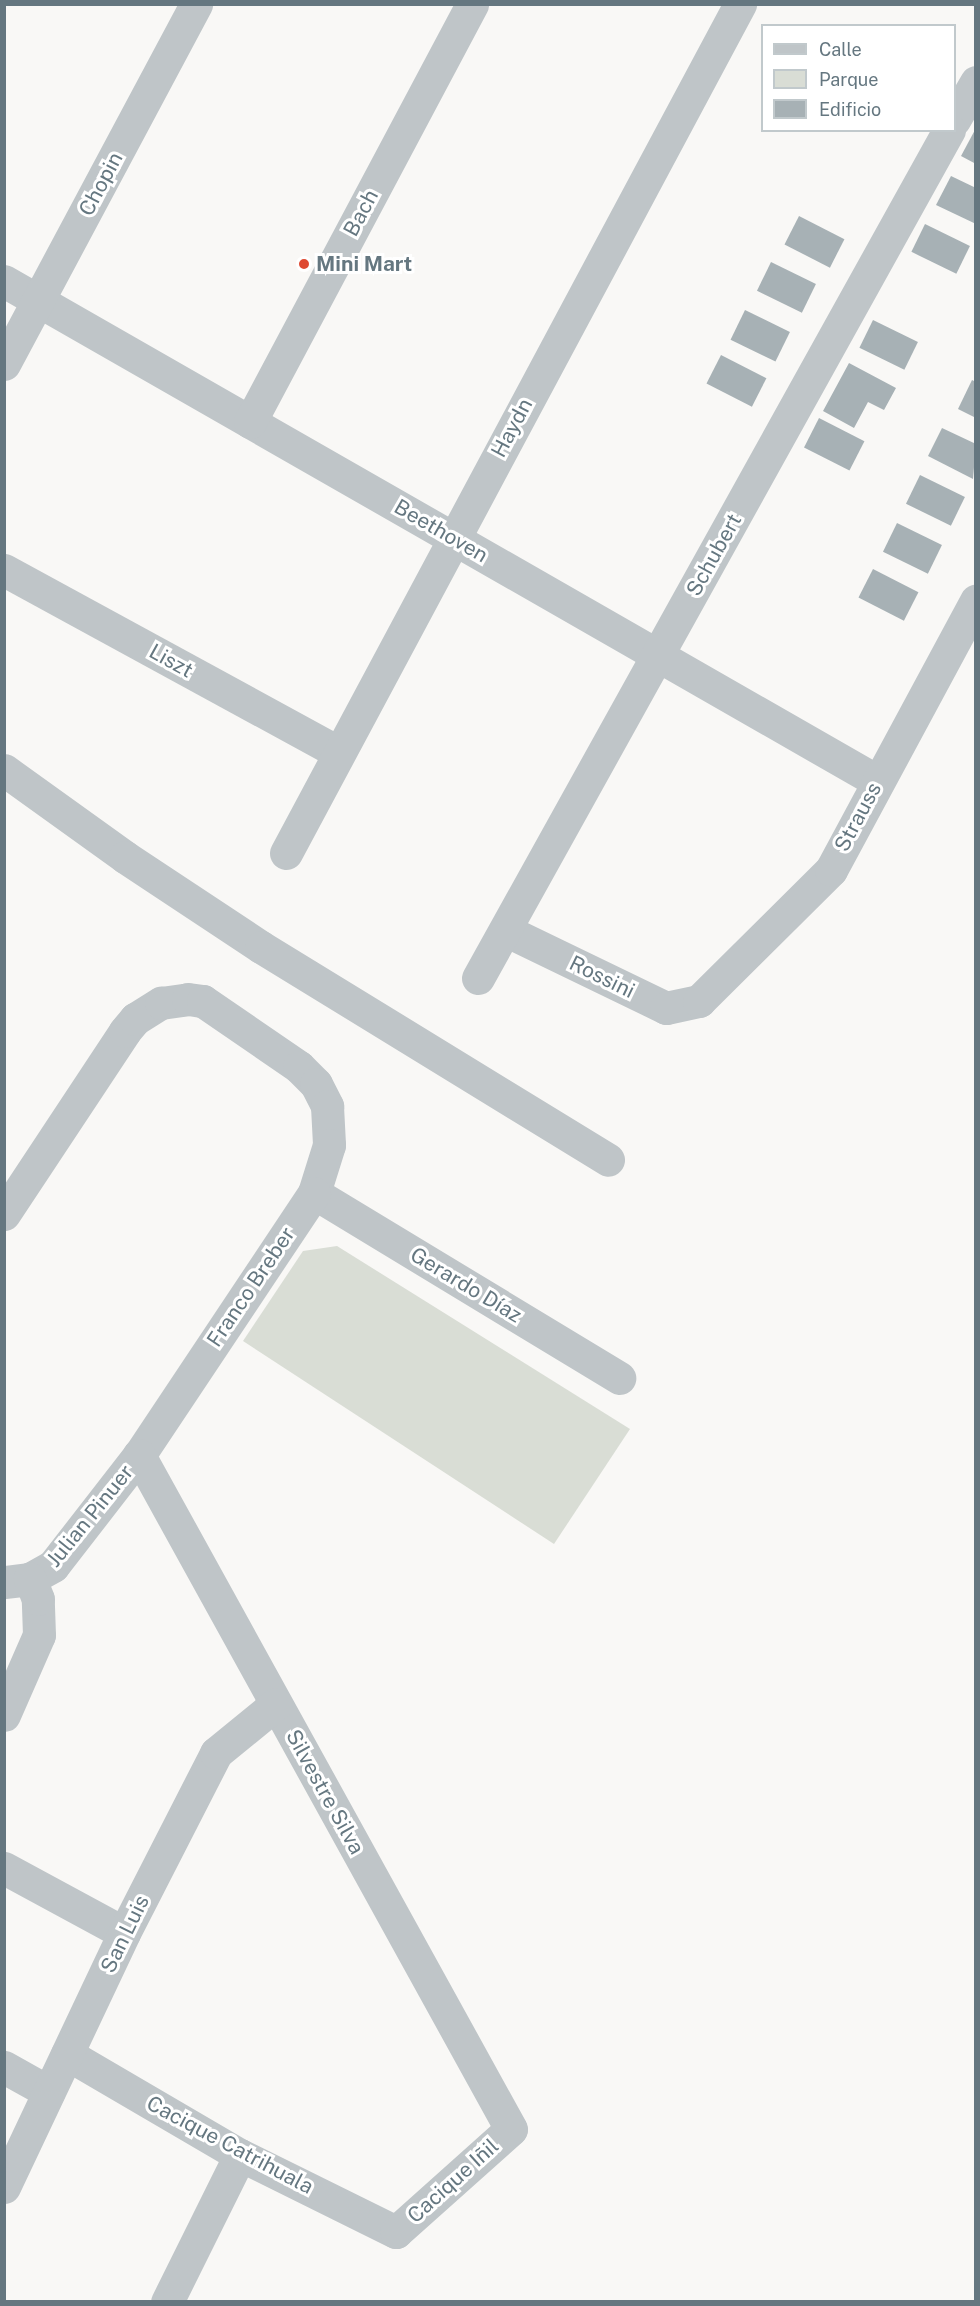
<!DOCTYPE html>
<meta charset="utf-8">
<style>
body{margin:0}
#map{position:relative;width:980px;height:2306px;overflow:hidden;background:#f9f8f6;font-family:"Public Sans",sans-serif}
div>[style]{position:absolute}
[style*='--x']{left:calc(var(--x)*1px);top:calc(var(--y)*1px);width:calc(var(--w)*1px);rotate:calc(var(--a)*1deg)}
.green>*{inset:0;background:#d9ddd5}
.building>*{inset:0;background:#a7b1b5;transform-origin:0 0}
.minor>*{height:33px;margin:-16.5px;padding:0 16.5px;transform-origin:16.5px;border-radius:16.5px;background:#bfc5c8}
.dots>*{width:16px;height:16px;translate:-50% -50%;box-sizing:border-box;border:3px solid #fff;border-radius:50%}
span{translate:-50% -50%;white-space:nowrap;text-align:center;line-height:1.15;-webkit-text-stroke:6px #fff;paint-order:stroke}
.street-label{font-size:21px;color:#657780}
.poi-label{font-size:21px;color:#657780;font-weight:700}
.left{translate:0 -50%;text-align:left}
.frame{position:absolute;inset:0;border:6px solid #657780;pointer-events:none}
.legend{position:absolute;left:761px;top:24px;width:195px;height:108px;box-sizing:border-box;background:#fff;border:2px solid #c1c9cc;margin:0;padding:8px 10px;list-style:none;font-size:18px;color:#657780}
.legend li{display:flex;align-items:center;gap:12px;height:30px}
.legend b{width:30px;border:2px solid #c1c9cc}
</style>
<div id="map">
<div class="green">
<i style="clip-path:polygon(337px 1246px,630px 1429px,554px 1544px,243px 1341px,303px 1251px)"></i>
</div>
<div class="building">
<i style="clip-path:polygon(976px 128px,976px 164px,961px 156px)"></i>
<i style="clip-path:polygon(951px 176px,976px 188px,976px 224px,936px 205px)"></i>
<i style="left:799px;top:216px;width:51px;height:32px;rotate:27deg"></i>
<i style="left:925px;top:224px;width:50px;height:31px;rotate:26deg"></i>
<i style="left:771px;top:262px;width:50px;height:32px;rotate:26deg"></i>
<i style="left:745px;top:310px;width:50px;height:33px;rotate:26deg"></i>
<i style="left:873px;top:320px;width:50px;height:31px;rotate:26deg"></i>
<i style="left:721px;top:355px;width:51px;height:32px;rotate:27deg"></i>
<i style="clip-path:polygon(849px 363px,896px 388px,884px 410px,868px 402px,854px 428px,823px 411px)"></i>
<i style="clip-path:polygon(972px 380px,976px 382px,976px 418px,958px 409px)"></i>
<i style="left:819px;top:418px;width:51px;height:33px;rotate:27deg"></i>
<i style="clip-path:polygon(942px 428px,976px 444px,973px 479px,928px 456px)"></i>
<i style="left:920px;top:475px;width:50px;height:32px;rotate:26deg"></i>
<i style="left:897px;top:523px;width:50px;height:32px;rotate:26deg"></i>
<i style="left:873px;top:569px;width:51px;height:32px;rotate:27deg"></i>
</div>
<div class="minor">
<i style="--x:954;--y:120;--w:44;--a:-59.9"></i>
<i style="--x:4;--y:281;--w:1006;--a:29.8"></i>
<i style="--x:4;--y:364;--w:408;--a:-61.9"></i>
<i style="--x:250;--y:422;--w:473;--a:-62"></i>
<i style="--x:4;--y:570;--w:380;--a:28.6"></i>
<i style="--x:4;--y:770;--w:149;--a:35.7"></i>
<i style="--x:125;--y:857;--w:163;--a:33.5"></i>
<i style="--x:261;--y:947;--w:407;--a:31.5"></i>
<i style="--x:286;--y:853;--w:963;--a:-61.86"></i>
<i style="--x:507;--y:931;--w:177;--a:25.8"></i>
<i style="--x:666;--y:1008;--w:34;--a:-12"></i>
<i style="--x:699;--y:1001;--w:186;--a:-44.8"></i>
<i style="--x:831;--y:870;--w:306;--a:-61.7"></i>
<i style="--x:478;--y:978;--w:970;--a:-60.95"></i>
<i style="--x:314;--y:1193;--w:357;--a:31.2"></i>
<i style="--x:4;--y:1214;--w:219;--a:-56.5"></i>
<i style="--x:125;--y:1031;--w:16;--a:-50"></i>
<i style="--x:135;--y:1019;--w:31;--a:-32"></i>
<i style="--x:161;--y:1003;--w:27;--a:-8"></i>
<i style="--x:188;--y:999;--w:15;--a:8"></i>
<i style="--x:203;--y:1001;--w:116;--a:34.5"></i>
<i style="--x:299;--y:1067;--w:24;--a:45"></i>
<i style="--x:316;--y:1084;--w:25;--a:63"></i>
<i style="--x:327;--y:1106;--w:39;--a:87"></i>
<i style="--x:329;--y:1145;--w:50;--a:107.4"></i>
<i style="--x:314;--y:1193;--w:315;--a:123.7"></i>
<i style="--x:139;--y:1455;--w:140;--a:127.8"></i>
<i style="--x:53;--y:1566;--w:26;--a:151"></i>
<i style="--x:30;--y:1579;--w:26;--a:173"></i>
<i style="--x:4;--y:1715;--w:87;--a:-66.4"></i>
<i style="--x:39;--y:1635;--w:36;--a:-92"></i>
<i style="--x:38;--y:1599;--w:22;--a:-112"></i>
<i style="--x:4;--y:1868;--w:136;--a:28.4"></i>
<i style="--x:67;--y:2054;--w:200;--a:30.3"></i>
<i style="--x:240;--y:2155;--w:174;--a:26.3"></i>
<i style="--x:396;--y:2232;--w:154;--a:-41.8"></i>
<i style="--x:511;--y:2129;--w:770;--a:-118.9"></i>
<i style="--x:4;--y:2067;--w:51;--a:29.1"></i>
<i style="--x:4;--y:2187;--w:281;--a:-64.7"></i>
<i style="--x:124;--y:1933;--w:202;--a:-62.9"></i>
<i style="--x:216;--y:1753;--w:77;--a:-39.2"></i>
<i style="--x:167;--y:2302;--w:164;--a:-63.6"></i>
</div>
<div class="dots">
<i style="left:304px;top:264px;background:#de4931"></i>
</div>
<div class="street-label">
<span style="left:101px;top:184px;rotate:-62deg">Chopin</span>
<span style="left:361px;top:213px;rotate:-62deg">Bach</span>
<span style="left:512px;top:428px;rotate:-62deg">Haydn</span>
<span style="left:441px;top:531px;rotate:30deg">Beethoven</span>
<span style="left:714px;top:555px;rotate:-61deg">Schubert</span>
<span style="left:171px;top:661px;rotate:29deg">Liszt</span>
<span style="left:858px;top:817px;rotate:-62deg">Strauss</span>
<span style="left:602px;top:977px;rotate:26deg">Rossini</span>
<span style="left:466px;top:1285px;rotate:31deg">Gerardo Díaz</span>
<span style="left:251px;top:1287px;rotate:-56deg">Franco Breber</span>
<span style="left:90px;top:1516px;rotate:-51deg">Julian Pinuer</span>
<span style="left:325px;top:1792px;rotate:61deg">Silvestre Silva</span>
<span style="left:125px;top:1934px;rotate:-64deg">San Luis</span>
<span style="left:230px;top:2145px;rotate:28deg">Cacique Catrihuala</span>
<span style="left:453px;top:2181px;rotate:-42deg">Cacique Iñil</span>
</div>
<div class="poi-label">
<span class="left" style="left:316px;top:264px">Mini Mart</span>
</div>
<div class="frame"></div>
<ul class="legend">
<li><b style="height:8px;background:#bfc5c8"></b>Calle</li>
<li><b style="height:16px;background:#d9ddd5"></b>Parque</li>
<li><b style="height:16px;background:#a7b1b5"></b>Edificio</li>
</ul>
</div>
